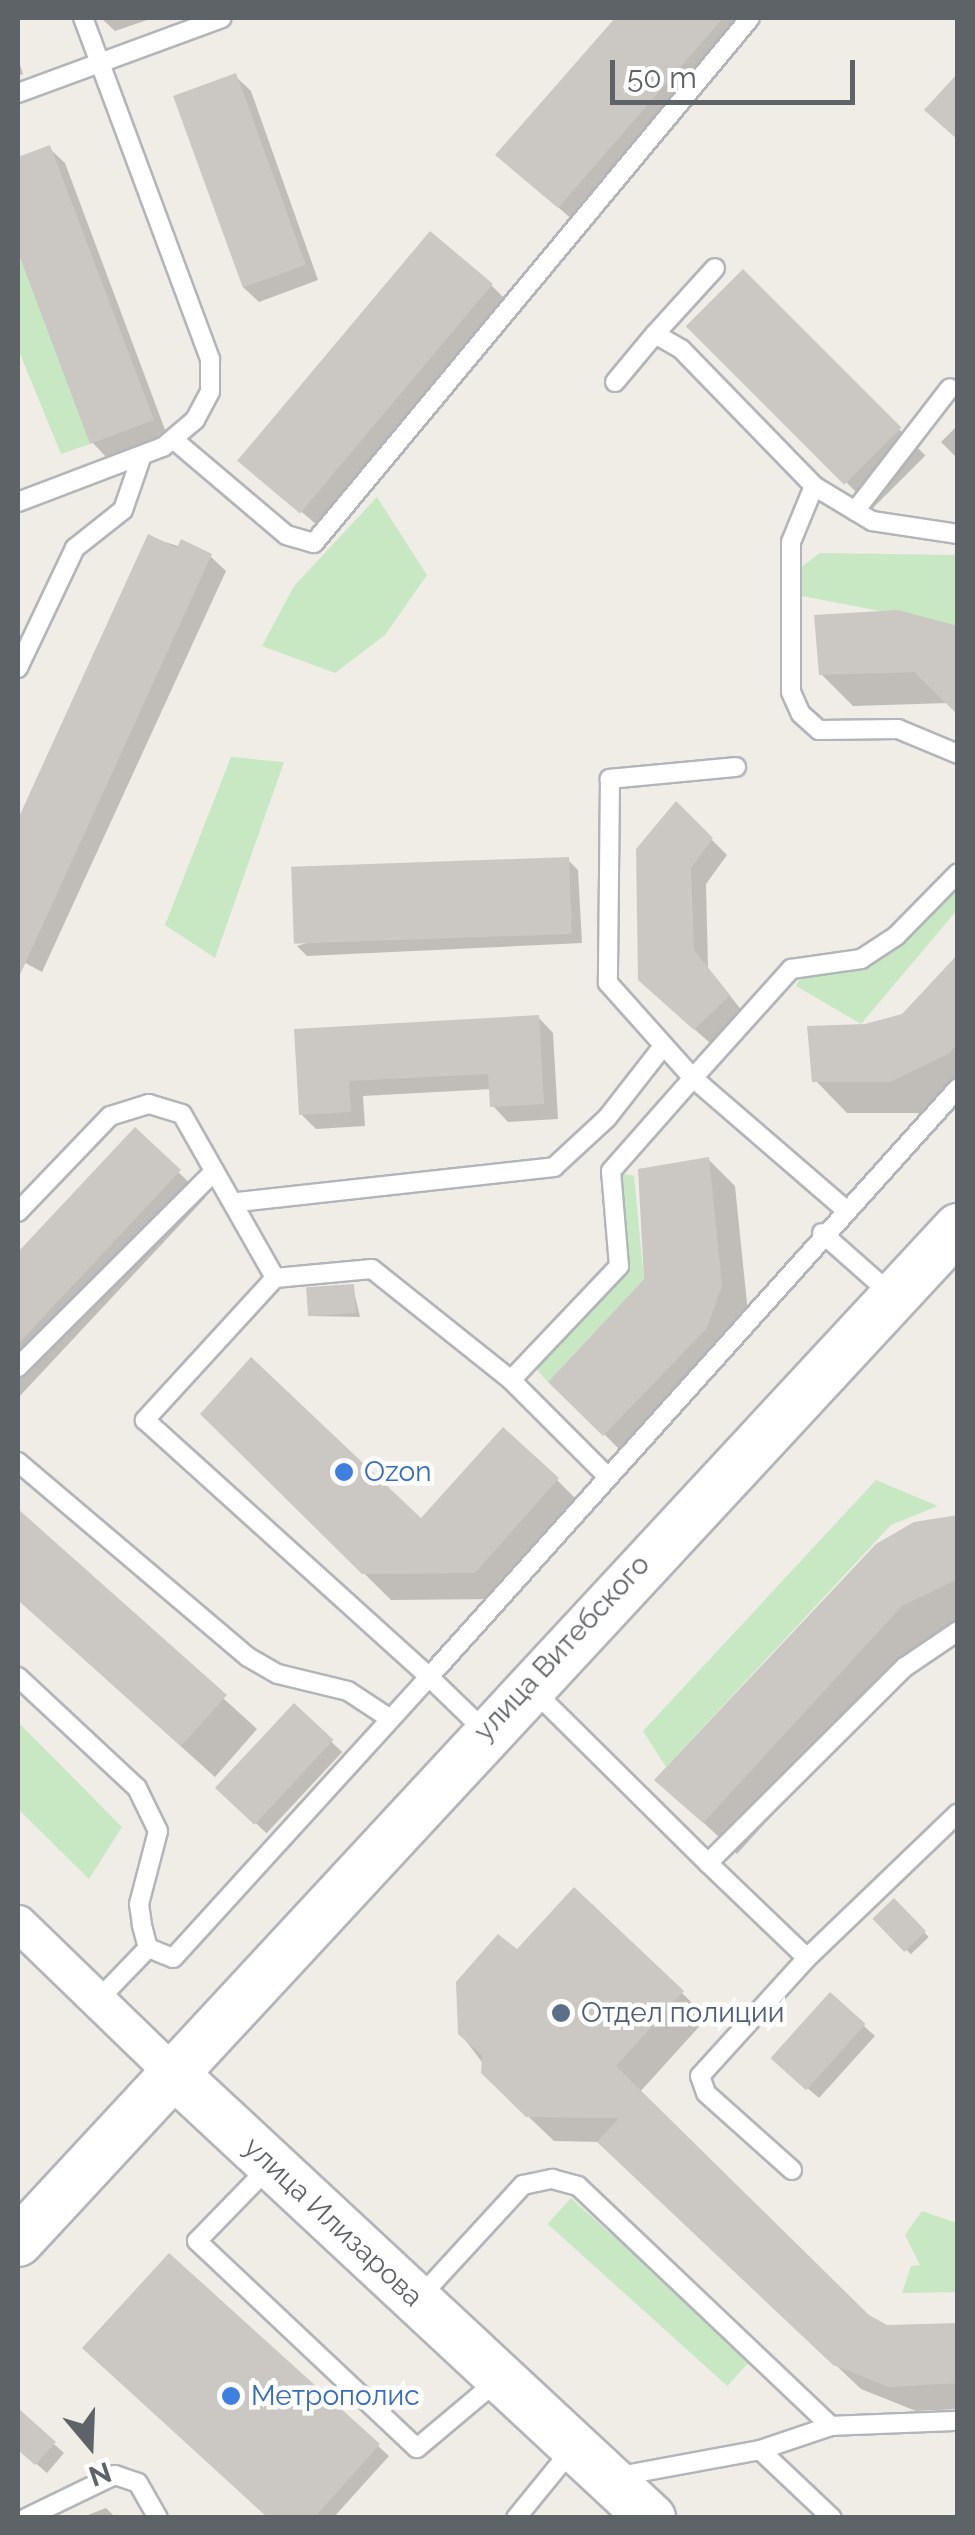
<!DOCTYPE html>
<meta charset="utf-8">
<style>
body{margin:0}
#map{position:relative;width:975px;height:2535px;overflow:hidden;background:#f0ede7;font-family:Raleway,sans-serif}
div>[style]{position:absolute}
[style*='--x']{left:calc(var(--x)*1px);top:calc(var(--y)*1px);width:calc(var(--w)*1px);rotate:calc(var(--a)*1deg)}
.green>*{inset:0;background:#c8e8c4;transform-origin:0 0}
.shadow>*{inset:0;background:#0003;transform-origin:0 0}
.building>*{inset:0;background:#cbc8c3;transform-origin:0 0}
.roads{filter:drop-shadow(2px 0 #b2b5b9) drop-shadow(-2px 0 #b2b5b9) drop-shadow(0 2px #b2b5b9) drop-shadow(0 -2px #b2b5b9)}
.lane>*{height:18px;margin:-9px;padding:0 9px;transform-origin:9px;border-radius:9px;background:#fff}
.street>*{height:35px;margin:-17.5px;padding:0 17.5px;transform-origin:17.5px;border-radius:17.5px;background:#fff}
.secondary>*{height:48px;margin:-24px;padding:0 24px;transform-origin:24px;border-radius:24px;background:#fff}
.dots>*{width:28px;height:28px;translate:-50% -50%;box-sizing:border-box;border:5px solid #fff;border-radius:50%}
span{translate:-50% -50%;white-space:nowrap;text-align:center;line-height:1.15;-webkit-text-stroke:9px #fff;paint-order:stroke}
.shop-label{font-size:28px;color:#366cbe}
.left{translate:0 -50%;text-align:left}
.street-label{font-size:28px;color:#5e6367}
.service-label{font-size:28px;color:#4e5e75}
.frame{position:absolute;inset:0;border:20px solid #5e6367;pointer-events:none}
.north{position:absolute;left:40px;top:2395px;width:100px;height:100px;-webkit-text-stroke:8px #fff;paint-order:stroke;rotate:161deg;font-size:28px;font-weight:700;line-height:40px;text-align:center;color:#5e6367}
.north::after{content:'';display:block;margin:auto;width:35px;height:45px;background:#5e6367;clip-path:polygon(50% 0,100% 100%,50% 72%,0 100%)}
.scale{position:absolute;left:610px;top:60px;width:245px;height:45px;box-sizing:border-box;border:5px solid #5e6367;border-top:0;padding-left:12px;font-size:30px;line-height:35px;white-space:nowrap;color:#5e6367;-webkit-text-stroke:8px #fff;paint-order:stroke}
</style>
<div id="map">
<div class="green">
<i style="clip-path:polygon(18px 216px,90px 444px,61px 454px,18px 349px)"></i>
<i style="clip-path:polygon(377px 497px,427px 575px,385px 635px,335px 673px,262px 646px,294px 586px)"></i>
<i style="clip-path:polygon(820px 553px,956px 555px,957px 626px,797px 595px,797px 570px)"></i>
<i style="clip-path:polygon(231px 757px,284px 762px,215px 958px,165px 925px)"></i>
<i style="clip-path:polygon(957px 880px,957px 910px,861px 1024px,796px 986px,805px 969px,874px 963px)"></i>
<i style="clip-path:polygon(616px 1172px,634px 1176px,644px 1279px,548px 1382px,530px 1362px,629px 1269px)"></i>
<i style="clip-path:polygon(876px 1480px,938px 1506px,891px 1525px,666px 1767px,643px 1731px)"></i>
<i style="clip-path:polygon(18px 1722px,122px 1827px,89px 1879px,18px 1809px)"></i>
<i style="left:571px;top:2198px;width:242px;height:35px;rotate:42deg"></i>
<i style="clip-path:polygon(922px 2211px,957px 2223px,957px 2292px,902px 2293px,911px 2266px,920px 2265px,905px 2235px)"></i>
</div>
<div class="shadow">
<i style="clip-path:polygon(101px 18px,153px 18px,115px 31px)"></i>
<i style="clip-path:polygon(619px 18px,751px 18px,574px 221px,498px 155px)"></i>
<i style="clip-path:polygon(18px 58px,23px 74px,18px 76px)"></i>
<i style="clip-path:polygon(235px 76px,251px 91px,318px 280px,259px 302px,243px 287px)"></i>
<i style="clip-path:polygon(49px 148px,65px 163px,167px 435px,107px 458px,92px 442px,18px 245px,18px 160px)"></i>
<i style="left:743px;top:273px;width:258px;height:75px;rotate:45deg"></i>
<i style="clip-path:polygon(491px 285px,506px 300px,317px 525px,242px 461px)"></i>
<i style="clip-path:polygon(958px 425px,958px 459px,941px 442px)"></i>
<i style="clip-path:polygon(149px 537px,210px 556px,226px 571px,42px 972px,18px 959px,18px 825px)"></i>
<i style="clip-path:polygon(898px 613px,949px 703px,853px 706px,821px 674px)"></i>
<i style="clip-path:polygon(676px 804px,727px 855px,706px 884px,708px 968px,743px 1012px,710px 1043px,656px 995px)"></i>
<i style="clip-path:polygon(568px 860px,578px 870px,582px 943px,307px 956px,297px 946px)"></i>
<i style="clip-path:polygon(958px 958px,958px 1097px,924px 1113px,847px 1113px,815px 1080px,866px 1027px,904px 1016px)"></i>
<i style="clip-path:polygon(538px 1017px,553px 1033px,558px 1119px,508px 1122px,493px 1106px,492px 1089px,363px 1096px,365px 1126px,316px 1129px,301px 1114px,296px 1031px)"></i>
<i style="clip-path:polygon(135px 1130px,205px 1198px,18px 1398px,18px 1256px)"></i>
<i style="clip-path:polygon(708px 1159px,735px 1186px,748px 1313px,733px 1355px,631px 1461px,552px 1382px,647px 1280px)"></i>
<i style="clip-path:polygon(353px 1287px,360px 1317px,311px 1316px)"></i>
<i style="clip-path:polygon(203px 1414px,421px 1521px,557px 1480px,583px 1506px,502px 1599px,391px 1600px)"></i>
<i style="clip-path:polygon(18px 1512px,257px 1729px,215px 1777px,18px 1600px)"></i>
<i style="clip-path:polygon(958px 1517px,958px 1623px,934px 1637px,737px 1854px,658px 1780px)"></i>
<i style="left:294px;top:1707px;width:66px;height:111px;rotate:43deg"></i>
<i style="left:894px;top:1901px;width:50px;height:25px;rotate:46deg"></i>
<i style="clip-path:polygon(518px 1953px,682px 1993px,707px 2018px,639px 2093px,867px 2317px,887px 2328px,958px 2325px,958px 2409px,916px 2411px,861px 2389px,601px 2142px,554px 2141px,509px 2098px,460px 2033px)"></i>
<i style="clip-path:polygon(830px 1995px,875px 2036px,819px 2098px,784px 2068px)"></i>
<i style="clip-path:polygon(169px 2256px,389px 2456px,333px 2518px,271px 2518px)"></i>
<i style="clip-path:polygon(19px 2413px,64px 2453px,47px 2473px,18px 2448px)"></i>
<i style="clip-path:polygon(106px 2508px,116px 2518px,80px 2518px)"></i>
</div>
<div class="building">
<i style="clip-path:polygon(615px 18px,723px 18px,558px 208px,495px 155px)"></i>
<i style="left:236px;top:73px;width:204px;height:67px;rotate:70deg"></i>
<i style="clip-path:polygon(958px 73px,958px 140px,924px 110px)"></i>
<i style="clip-path:polygon(50px 145px,154px 420px,90px 444px,18px 252px,18px 157px)"></i>
<i style="left:430px;top:231px;width:82px;height:300px;rotate:40deg"></i>
<i style="left:743px;top:269px;width:224px;height:81px;rotate:45deg"></i>
<i style="clip-path:polygon(148px 534px,177px 548px,181px 539px,212px 554px,18px 979px,18px 819px)"></i>
<i style="clip-path:polygon(898px 610px,958px 626px,958px 715px,914px 672px,819px 675px,814px 615px)"></i>
<i style="clip-path:polygon(676px 801px,713px 838px,691px 868px,694px 950px,730px 995px,694px 1030px,638px 980px,636px 849px)"></i>
<i style="left:569px;top:857px;width:77px;height:278px;rotate:88deg"></i>
<i style="clip-path:polygon(958px 954px,958px 1044px,948px 1054px,890px 1082px,812px 1082px,807px 1026px,865px 1024px,902px 1014px)"></i>
<i style="clip-path:polygon(539px 1015px,544px 1104px,490px 1107px,488px 1074px,349px 1081px,351px 1112px,299px 1115px,294px 1029px)"></i>
<i style="clip-path:polygon(135px 1127px,181px 1170px,18px 1344px,18px 1252px)"></i>
<i style="clip-path:polygon(709px 1157px,722px 1285px,707px 1328px,603px 1436px,548px 1382px,644px 1279px,638px 1169px)"></i>
<i style="left:354px;top:1284px;width:29px;height:48px;rotate:86deg"></i>
<i style="clip-path:polygon(251px 1357px,421px 1518px,503px 1427px,559px 1478px,475px 1573px,362px 1574px,200px 1414px)"></i>
<i style="clip-path:polygon(18px 1509px,227px 1695px,181px 1746px,18px 1600px)"></i>
<i style="clip-path:polygon(958px 1515px,958px 1579px,902px 1606px,703px 1823px,654px 1780px,876px 1544px,914px 1522px)"></i>
<i style="left:294px;top:1703px;width:54px;height:116px;rotate:43deg"></i>
<i style="clip-path:polygon(574px 1887px,684px 1991px,616px 2066px,869px 2315px,887px 2325px,958px 2323px,958px 2383px,889px 2387px,833px 2365px,597px 2142px,619px 2118px,526px 2117px,481px 2073px,482px 2055px,458px 2034px,456px 1982px,498px 1934px,517px 1949px)"></i>
<i style="left:894px;top:1898px;width:46px;height:30px;rotate:46deg"></i>
<i style="left:830px;top:1992px;width:48px;height:89px;rotate:42deg"></i>
<i style="clip-path:polygon(169px 2253px,380px 2444px,314px 2518px,268px 2518px,82px 2348px)"></i>
<i style="clip-path:polygon(18px 2408px,56px 2442px,35px 2465px,18px 2450px)"></i>
</div>
<div class="roads">
<div class="lane">
<i style="--x:18;--y:93;--w:217;--a:-20.2"></i>
<i style="--x:655;--y:334;--w:89;--a:-47.7"></i>
<i style="--x:615;--y:382;--w:62;--a:-50.2"></i>
<i style="--x:655;--y:334;--w:30;--a:30"></i>
<i style="--x:681;--y:349;--w:191;--a:45.8"></i>
<i style="--x:814;--y:486;--w:68;--a:31.1"></i>
<i style="--x:872;--y:521;--w:87;--a:8.6"></i>
<i style="--x:173;--y:439;--w:148;--a:40.3"></i>
<i style="--x:286;--y:535;--w:29;--a:16"></i>
<i style="--x:314;--y:543;--w:682;--a:-50.29"></i>
<i style="--x:814;--y:486;--w:61;--a:112.3"></i>
<i style="--x:791;--y:542;--w:150;--a:90"></i>
<i style="--x:791;--y:692;--w:24;--a:66"></i>
<i style="--x:801;--y:714;--w:24;--a:42"></i>
<i style="--x:819;--y:730;--w:79;--a:-0.7"></i>
<i style="--x:898;--y:729;--w:65;--a:22.6"></i>
<i style="--x:18;--y:502;--w:155;--a:-20.8"></i>
<i style="--x:163;--y:447;--w:42;--a:-40.2"></i>
<i style="--x:195;--y:420;--w:32;--a:-62"></i>
<i style="--x:210;--y:392;--w:33;--a:-90"></i>
<i style="--x:210;--y:359;--w:364;--a:-110.4"></i>
<i style="--x:855;--y:511;--w:155;--a:-52.3"></i>
<i style="--x:18;--y:668;--w:133;--a:-64.6"></i>
<i style="--x:75;--y:548;--w:61;--a:-38.4"></i>
<i style="--x:123;--y:510;--w:55;--a:-70.9"></i>
<i style="--x:736;--y:767;--w:127;--a:174.6"></i>
<i style="--x:610;--y:779;--w:204;--a:90.6"></i>
<i style="--x:608;--y:983;--w:127;--a:48.2"></i>
<i style="--x:693;--y:1078;--w:147;--a:-48"></i>
<i style="--x:791;--y:969;--w:71;--a:-8.1"></i>
<i style="--x:861;--y:959;--w:42;--a:-33.3"></i>
<i style="--x:896;--y:936;--w:88;--a:-45.5"></i>
<i style="--x:238;--y:1202;--w:318;--a:-6.3"></i>
<i style="--x:554;--y:1167;--w:72;--a:-42.8"></i>
<i style="--x:607;--y:1118;--w:88;--a:-52"></i>
<i style="--x:18;--y:1212;--w:133;--a:-46.2"></i>
<i style="--x:110;--y:1116;--w:41;--a:-17.1"></i>
<i style="--x:149;--y:1104;--w:34;--a:17"></i>
<i style="--x:182;--y:1114;--w:189;--a:60.4"></i>
<i style="--x:275;--y:1278;--w:193;--a:132.5"></i>
<i style="--x:145;--y:1420;--w:383;--a:42.1"></i>
<i style="--x:429;--y:1677;--w:380;--a:132.3"></i>
<i style="--x:173;--y:1958;--w:27;--a:-158"></i>
<i style="--x:148;--y:1948;--w:24;--a:-105"></i>
<i style="--x:142;--y:1925;--w:21;--a:-98"></i>
<i style="--x:139;--y:1904;--w:75;--a:-75.4"></i>
<i style="--x:158;--y:1831;--w:48;--a:-116"></i>
<i style="--x:137;--y:1788;--w:163;--a:-137"></i>
<i style="--x:822;--y:1233;--w:94;--a:41.5"></i>
<i style="--x:275;--y:1278;--w:97;--a:-5.3"></i>
<i style="--x:372;--y:1269;--w:178;--a:38.6"></i>
<i style="--x:18;--y:1367;--w:275;--a:-44.9"></i>
<i style="--x:18;--y:1462;--w:302;--a:40.3"></i>
<i style="--x:248;--y:1657;--w:34;--a:30"></i>
<i style="--x:278;--y:1674;--w:72;--a:13.7"></i>
<i style="--x:348;--y:1691;--w:49;--a:33.4"></i>
<i style="--x:607;--y:1476;--w:136;--a:-135"></i>
<i style="--x:511;--y:1380;--w:157;--a:-46.5"></i>
<i style="--x:619;--y:1266;--w:95;--a:-94.8"></i>
<i style="--x:611;--y:1171;--w:124;--a:-48.6"></i>
<i style="--x:693;--y:1078;--w:201;--a:40.8"></i>
<i style="--x:534;--y:1691;--w:245;--a:44.7"></i>
<i style="--x:485;--y:1731;--w:78;--a:-136"></i>
<i style="--x:429;--y:1677;--w:792;--a:-48.07"></i>
<i style="--x:807;--y:1958;--w:209;--a:-43.8"></i>
<i style="--x:97;--y:2001;--w:74;--a:-46.1"></i>
<i style="--x:271;--y:2165;--w:106;--a:134.2"></i>
<i style="--x:197;--y:2241;--w:302;--a:43.3"></i>
<i style="--x:417;--y:2448;--w:106;--a:-40"></i>
<i style="--x:792;--y:2170;--w:115;--a:-138.2"></i>
<i style="--x:706;--y:2093;--w:18;--a:-109"></i>
<i style="--x:700;--y:2076;--w:159;--a:-47.8"></i>
<i style="--x:807;--y:1958;--w:137;--a:-136.2"></i>
<i style="--x:708;--y:1863;--w:278;--a:-44.9"></i>
<i style="--x:905;--y:1667;--w:64;--a:-34.2"></i>
<i style="--x:419;--y:2298;--w:154;--a:-47.4"></i>
<i style="--x:523;--y:2185;--w:30;--a:-12"></i>
<i style="--x:552;--y:2179;--w:27;--a:15"></i>
<i style="--x:578;--y:2186;--w:349;--a:43.5"></i>
<i style="--x:760;--y:2450;--w:99;--a:43.4"></i>
<i style="--x:614;--y:2477;--w:148;--a:-10.5"></i>
<i style="--x:760;--y:2450;--w:75;--a:-18.7"></i>
<i style="--x:831;--y:2426;--w:127;--a:-2.3"></i>
<i style="--x:26;--y:2518;--w:99;--a:-25.8"></i>
<i style="--x:115;--y:2475;--w:24;--a:19"></i>
<i style="--x:138;--y:2483;--w:40;--a:60.3"></i>
<i style="--x:516;--y:2518;--w:92;--a:-50.8"></i>
</div>
<div class="street">
<i style="--x:18;--y:1923;--w:217;--a:44.1"></i>
</div>
<div class="secondary">
<i style="--x:174;--y:2074;--w:652;--a:42.95"></i>
<i style="--x:18;--y:2242;--w:1383;--a:-47.17"></i>
</div>
</div>
<div class="dots">
<i style="left:344px;top:1472px;background:#3f7fe0"></i>
<i style="left:561px;top:2013px;background:#5c6f8a"></i>
<i style="left:231px;top:2396px;background:#3f7fe0"></i>
</div>
<div class="shop-label">
<span class="left" style="left:364px;top:1472px">Ozon</span>
<span class="left" style="left:251px;top:2396px">Метрополис</span>
</div>
<div class="street-label">
<span style="left:562px;top:1648px;rotate:-47deg">улица Витебского</span>
<span style="left:333px;top:2222px;rotate:43deg">улица Илизарова</span>
</div>
<div class="service-label">
<span class="left" style="left:581px;top:2013px">Отдел полиции</span>
</div>
<div class="frame"></div>
<div class="north">N</div>
<div class="scale">50 m</div>
</div>
